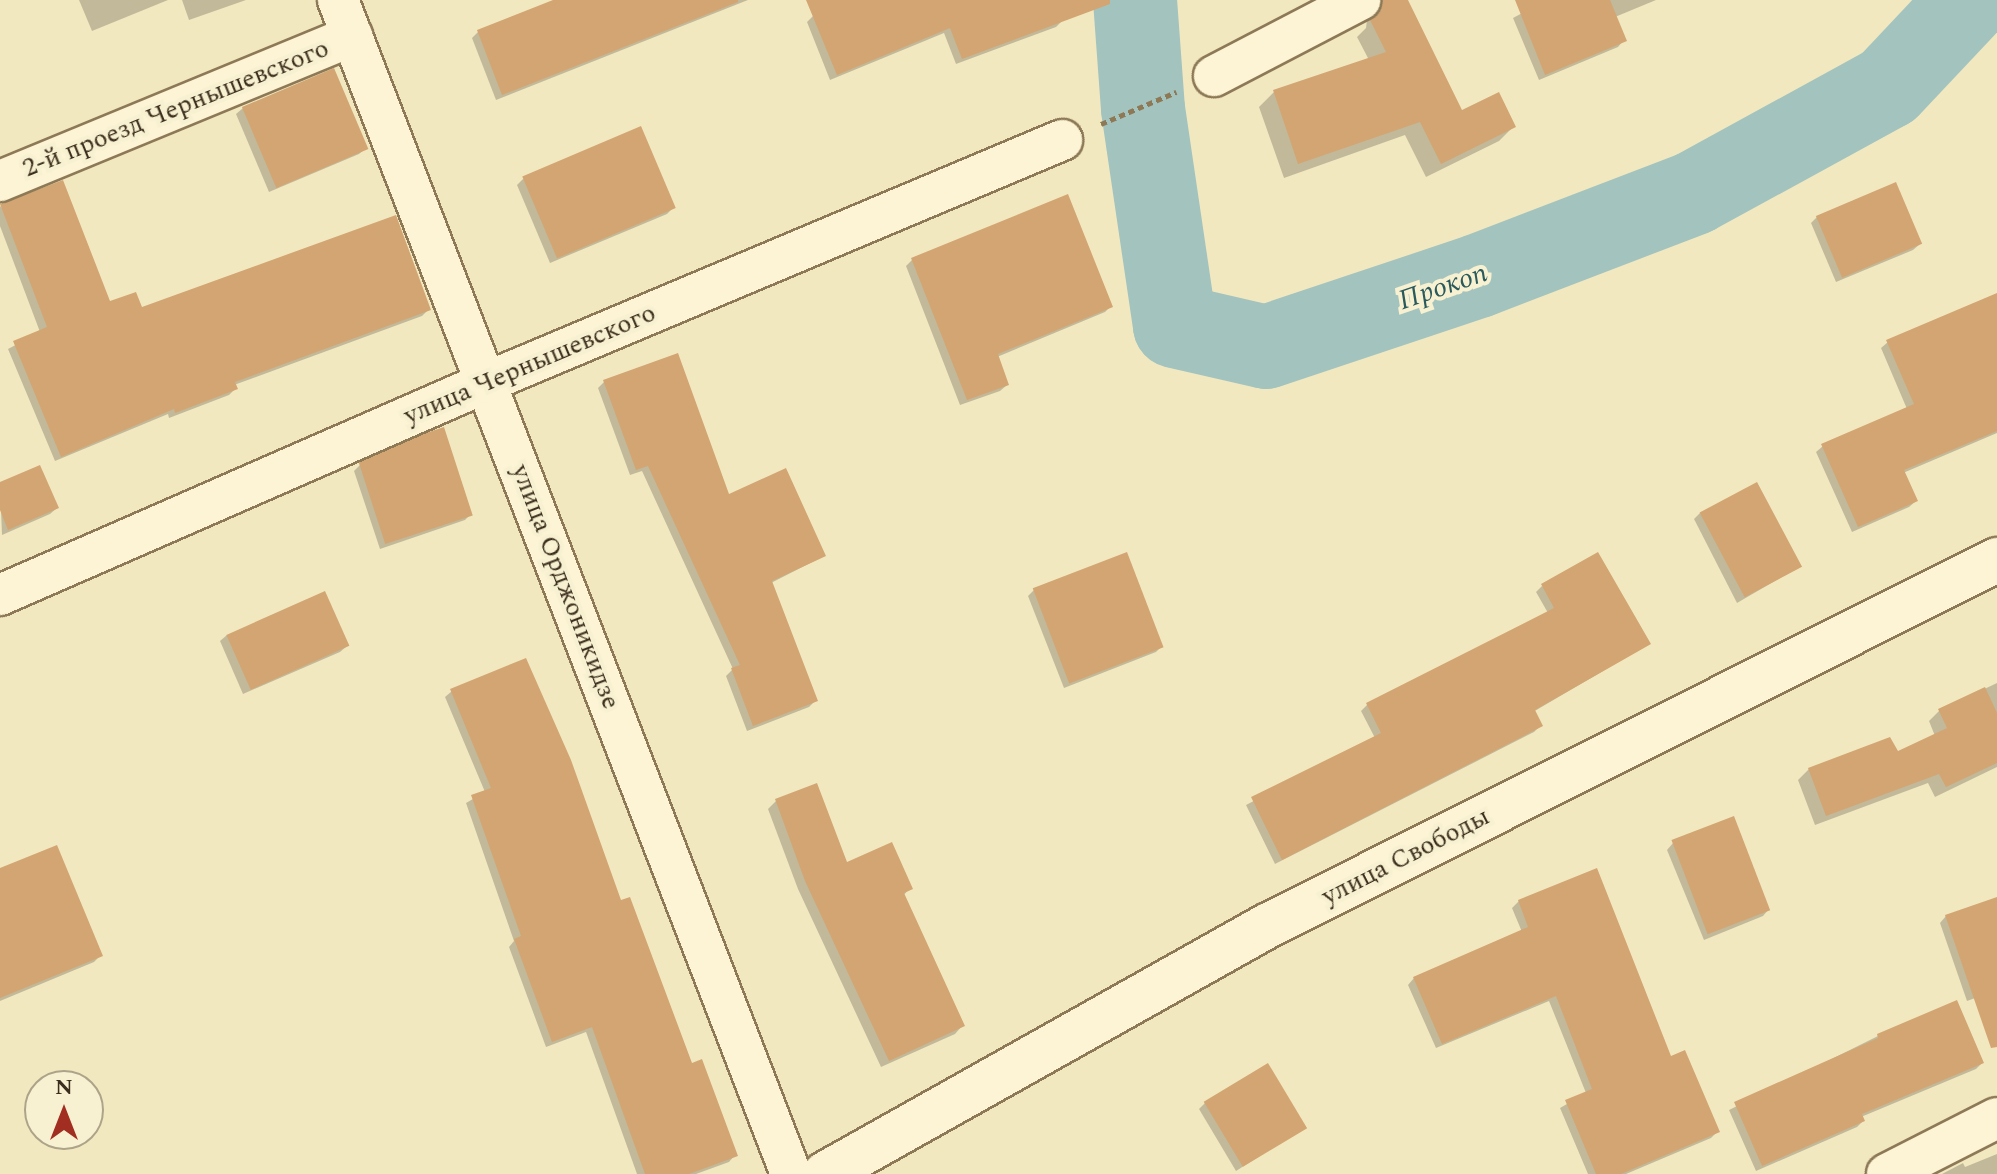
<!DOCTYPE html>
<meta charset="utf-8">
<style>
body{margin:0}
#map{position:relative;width:1997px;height:1174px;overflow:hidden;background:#f2e8c0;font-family:Spectral,serif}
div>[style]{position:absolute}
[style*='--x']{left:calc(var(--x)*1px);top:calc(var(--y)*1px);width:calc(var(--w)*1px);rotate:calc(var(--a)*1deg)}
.shadow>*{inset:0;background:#0003}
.river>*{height:84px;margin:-42px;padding:0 42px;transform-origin:42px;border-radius:42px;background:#a3c4be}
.building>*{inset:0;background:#d3a573;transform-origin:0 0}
.path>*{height:5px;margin-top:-2.5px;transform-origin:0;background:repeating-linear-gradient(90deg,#8d7956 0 6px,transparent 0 10px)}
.roads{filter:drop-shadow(2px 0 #8d7956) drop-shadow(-2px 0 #8d7956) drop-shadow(0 2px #8d7956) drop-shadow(0 -2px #8d7956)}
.street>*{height:40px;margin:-20px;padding:0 20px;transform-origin:20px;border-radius:20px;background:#fcf4d4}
.secondary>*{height:44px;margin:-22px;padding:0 22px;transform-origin:22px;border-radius:22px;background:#fcf4d4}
span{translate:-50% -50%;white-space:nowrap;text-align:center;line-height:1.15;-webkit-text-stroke:8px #f8f1d1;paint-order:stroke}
.street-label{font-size:26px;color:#3b2e1c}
.water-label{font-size:28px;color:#2a5a5c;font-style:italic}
.north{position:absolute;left:24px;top:1070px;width:80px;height:80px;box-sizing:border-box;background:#f8f1d1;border:2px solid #aca389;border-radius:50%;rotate:0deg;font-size:22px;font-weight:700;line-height:32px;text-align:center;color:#3b2e1c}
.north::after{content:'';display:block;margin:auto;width:28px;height:36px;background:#a12e21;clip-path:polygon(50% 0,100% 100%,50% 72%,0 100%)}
</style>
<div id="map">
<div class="shadow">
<i style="clip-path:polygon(79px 0,168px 0,92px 31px)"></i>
<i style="clip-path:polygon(182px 0,246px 0,189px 20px)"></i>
<i style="clip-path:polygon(558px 0,748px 0,496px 100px,472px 38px,478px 32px)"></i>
<i style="clip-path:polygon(852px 0,1054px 0,1062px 21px,1056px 27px,956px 64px,944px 33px,830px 80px,807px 22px,813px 16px)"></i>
<i style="clip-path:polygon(1379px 0,1406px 0,1461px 113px,1514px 126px,1499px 141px,1426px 177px,1405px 135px,1284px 178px,1259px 107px,1274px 92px,1369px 60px,1357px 37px,1366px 28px,1368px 11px)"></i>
<i style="clip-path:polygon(1547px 0,1656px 0,1615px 17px,1624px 40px,1618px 47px,1539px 80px,1513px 18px)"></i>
<i style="clip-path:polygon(333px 71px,366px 148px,359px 154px,269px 192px,236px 114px,243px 108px)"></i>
<i style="clip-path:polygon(523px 179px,673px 208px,667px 214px,550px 263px,517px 185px)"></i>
<i style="clip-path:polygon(0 206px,109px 304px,141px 310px,428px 310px,422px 316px,234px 385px,235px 389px,229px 395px,169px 418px,168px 414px,55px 461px,8px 349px,40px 332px,0 226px)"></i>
<i style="clip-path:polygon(1817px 217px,1920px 244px,1913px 250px,1836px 282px,1811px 223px)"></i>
<i style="clip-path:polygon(912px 260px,1111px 306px,1105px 312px,997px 357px,1007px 385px,1000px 391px,960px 405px,906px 266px)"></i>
<i style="clip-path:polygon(1997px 295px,1997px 433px,1903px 473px,1916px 501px,1909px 507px,1852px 532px,1816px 452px,1823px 446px,1907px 409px,1881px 348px,1888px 342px)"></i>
<i style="clip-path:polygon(604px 382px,728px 497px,824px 556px,771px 583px,816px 700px,809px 707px,747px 731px,726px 676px,733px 669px,642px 471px,630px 475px,598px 388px)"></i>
<i style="clip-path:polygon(360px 465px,471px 514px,465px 520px,380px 549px,354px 471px)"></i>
<i style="clip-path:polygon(0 484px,57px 508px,50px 514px,2px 535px)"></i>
<i style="clip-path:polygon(1700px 513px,1799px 567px,1737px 603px,1694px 519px)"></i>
<i style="clip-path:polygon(1542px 586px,1649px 644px,1533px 712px,1540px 726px,1534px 732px,1275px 864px,1246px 805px,1375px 738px,1361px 711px,1367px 705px,1548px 613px,1536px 592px)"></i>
<i style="clip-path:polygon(1034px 590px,1162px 646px,1156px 652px,1064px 688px,1028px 596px)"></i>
<i style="clip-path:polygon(227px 635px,347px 646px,340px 652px,243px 694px,220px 641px)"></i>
<i style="clip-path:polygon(1997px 683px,1997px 767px,1935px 797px,1928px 783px,1815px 825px,1798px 780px,1809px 769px,1897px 754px,1935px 736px,1929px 721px,1940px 710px)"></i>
<i style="clip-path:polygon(452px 691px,619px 903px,691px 1066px,735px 1155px,729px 1162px,696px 1174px,637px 1174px,586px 1032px,546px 1047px,509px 947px,514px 941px,466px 803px,485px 792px,445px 697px)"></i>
<i style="clip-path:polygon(776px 801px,846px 865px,910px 888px,903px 896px,962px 1026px,955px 1034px,881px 1067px,798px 889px,768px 809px)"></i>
<i style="clip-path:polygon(1673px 843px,1769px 909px,1763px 916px,1704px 940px,1667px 850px)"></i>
<i style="clip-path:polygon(0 870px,100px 956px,94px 962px,0 1001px)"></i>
<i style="clip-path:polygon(1997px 899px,1997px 990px,1967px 1001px,1940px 923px,1946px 916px)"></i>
<i style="clip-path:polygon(1519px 901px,1670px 1058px,1717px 1132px,1711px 1138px,1626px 1174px,1588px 1174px,1560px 1108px,1586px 1093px,1549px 1001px,1436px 1048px,1408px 985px,1414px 978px,1522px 932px,1512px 908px)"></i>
<i style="clip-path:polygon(1878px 1036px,1982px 1063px,1976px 1069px,1861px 1117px,1863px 1121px,1857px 1127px,1756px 1171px,1729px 1110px)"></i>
<i style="clip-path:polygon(1205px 1103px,1304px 1128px,1236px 1171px,1199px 1109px)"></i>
<i style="clip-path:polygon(1997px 1154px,1997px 1174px,1942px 1174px,1963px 1163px,1965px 1167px)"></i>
</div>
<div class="river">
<i style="--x:1135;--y:0;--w:109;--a:85.8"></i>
<i style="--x:1143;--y:109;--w:219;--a:81.6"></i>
<i style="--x:1175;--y:326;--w:93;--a:13"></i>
<i style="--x:1266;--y:347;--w:224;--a:-18.5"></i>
<i style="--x:1478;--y:276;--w:231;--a:-21"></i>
<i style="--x:1694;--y:193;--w:221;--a:-28.7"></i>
<i style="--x:1888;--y:87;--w:120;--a:-46.7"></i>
</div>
<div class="building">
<i style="clip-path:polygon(553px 0,738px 0,738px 2px,502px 95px,477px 30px)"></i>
<i style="clip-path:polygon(806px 0,1110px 0,1110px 4px,962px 59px,950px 28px,837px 75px)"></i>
<i style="clip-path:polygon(1383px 0,1408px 0,1462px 110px,1499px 92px,1516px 127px,1441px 164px,1420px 122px,1298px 164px,1273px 90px,1386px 52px,1370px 20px,1380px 12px)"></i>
<i style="clip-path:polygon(1515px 0,1610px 0,1627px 41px,1545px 75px)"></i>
<i style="left:334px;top:68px;width:88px;height:100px;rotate:67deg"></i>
<i style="left:641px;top:126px;width:89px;height:129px;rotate:67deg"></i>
<i style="clip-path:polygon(63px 180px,110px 301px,136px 292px,142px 307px,396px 215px,431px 310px,235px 382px,238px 389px,175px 413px,174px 409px,61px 457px,13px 341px,47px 327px,0 204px)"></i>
<i style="left:1896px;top:182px;width:67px;height:87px;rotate:67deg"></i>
<i style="clip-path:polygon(1068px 194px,1113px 307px,998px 354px,1009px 385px,967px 400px,911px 258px)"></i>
<i style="clip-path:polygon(1997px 293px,1997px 431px,1904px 470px,1918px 501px,1858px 527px,1821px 444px,1914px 404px,1886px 340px)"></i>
<i style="clip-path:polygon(678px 353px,729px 494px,786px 468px,826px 556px,772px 581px,818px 701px,753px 726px,731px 668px,740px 665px,648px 466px,636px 470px,603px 380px)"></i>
<i style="left:444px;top:427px;width:93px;height:92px;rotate:72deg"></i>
<i style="clip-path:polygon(40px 465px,59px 508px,8px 530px,0 510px,0 482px)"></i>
<i style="left:1757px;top:482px;width:96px;height:65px;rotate:62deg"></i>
<i style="left:1127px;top:552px;width:102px;height:101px;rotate:69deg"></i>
<i style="clip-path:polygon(1598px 552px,1651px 644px,1535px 710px,1543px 726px,1282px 860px,1251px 797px,1381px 733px,1366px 703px,1554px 608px,1541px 584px)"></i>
<i style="left:325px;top:591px;width:60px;height:108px;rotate:66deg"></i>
<i style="clip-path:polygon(526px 658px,571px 760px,621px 900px,630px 897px,692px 1063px,702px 1059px,738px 1156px,689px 1174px,645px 1174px,592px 1027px,552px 1042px,514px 939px,521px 936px,471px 795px,491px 788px,450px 689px)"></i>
<i style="clip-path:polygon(1985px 687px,1997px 713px,1997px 763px,1946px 787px,1939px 774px,1826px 816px,1808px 768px,1890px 737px,1898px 751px,1947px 728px,1938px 709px)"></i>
<i style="clip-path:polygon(817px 783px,847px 862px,892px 842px,913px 889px,904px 893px,965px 1026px,889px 1061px,805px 881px,775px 799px)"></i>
<i style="left:1734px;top:816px;width:101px;height:67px;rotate:69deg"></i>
<i style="clip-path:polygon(57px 845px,103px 956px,0 998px,0 868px)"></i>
<i style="clip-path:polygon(1597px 868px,1671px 1056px,1685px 1050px,1720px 1132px,1621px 1174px,1596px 1174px,1565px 1100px,1592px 1089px,1556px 996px,1442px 1044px,1413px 977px,1528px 927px,1518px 900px)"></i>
<i style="clip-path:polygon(1997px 897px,1997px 1047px,1991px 1048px,1945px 915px)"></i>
<i style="clip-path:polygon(1957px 1000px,1984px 1063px,1862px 1114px,1865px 1121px,1762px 1166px,1734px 1102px,1878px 1038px,1877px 1034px)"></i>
<i style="left:1268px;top:1063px;width:76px;height:75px;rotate:59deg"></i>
</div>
<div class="path">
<i style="--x:1101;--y:124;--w:82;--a:-23.1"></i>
</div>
<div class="roads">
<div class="street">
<i style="--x:338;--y:0;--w:1258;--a:68.9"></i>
<i style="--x:1214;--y:76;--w:165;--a:-27.5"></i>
<i style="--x:0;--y:181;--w:381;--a:-22.4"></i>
<i style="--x:0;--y:595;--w:532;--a:-23.62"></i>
<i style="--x:487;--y:382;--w:624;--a:-22.82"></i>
<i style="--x:1887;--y:1174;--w:123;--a:-27"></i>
</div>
<div class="secondary">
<i style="--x:825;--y:1174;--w:507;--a:-29.3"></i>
<i style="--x:1267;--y:926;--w:817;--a:-26.63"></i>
</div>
</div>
<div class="street-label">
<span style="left:176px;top:109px;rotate:-22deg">2-й проезд Чернышевского</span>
<span style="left:530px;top:365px;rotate:-23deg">улица Чернышевского</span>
<span style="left:565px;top:587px;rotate:69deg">улица Орджоникидзе</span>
<span style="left:1406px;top:857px;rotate:-27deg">улица Свободы</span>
</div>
<div class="water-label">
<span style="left:1443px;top:287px;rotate:-19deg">Прокоп</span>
</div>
<div class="north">N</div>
</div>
